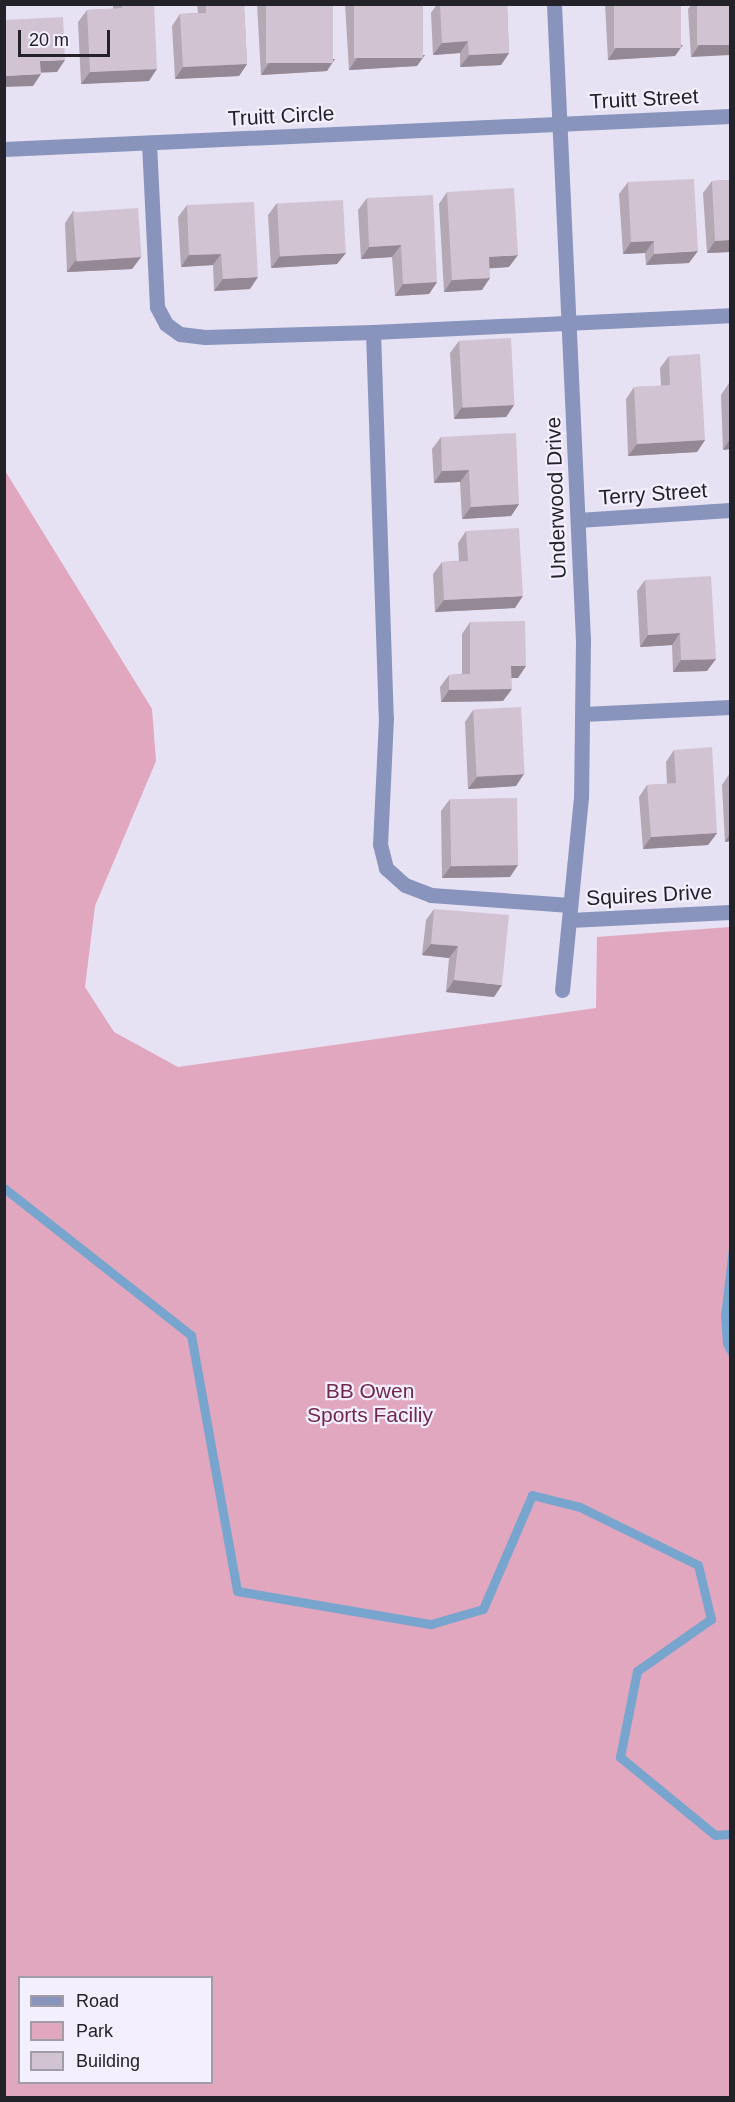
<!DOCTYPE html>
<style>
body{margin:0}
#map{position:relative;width:735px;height:2102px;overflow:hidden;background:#e6e1f3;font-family:Arial,sans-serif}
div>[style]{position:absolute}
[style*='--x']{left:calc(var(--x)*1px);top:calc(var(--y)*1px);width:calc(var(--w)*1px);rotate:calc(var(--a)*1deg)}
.green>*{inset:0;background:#e0a7bf}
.water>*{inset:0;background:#78a5ce}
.stream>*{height:9px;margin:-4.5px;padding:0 4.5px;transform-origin:4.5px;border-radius:4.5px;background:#78a5ce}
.minor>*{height:15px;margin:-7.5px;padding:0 7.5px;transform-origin:7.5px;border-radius:7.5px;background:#8894bc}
.wall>*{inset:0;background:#b5a8b5}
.shaded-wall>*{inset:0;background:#938893}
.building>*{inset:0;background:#d2c3d2;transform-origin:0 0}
span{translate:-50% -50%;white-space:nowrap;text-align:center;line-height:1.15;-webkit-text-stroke:4.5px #f3effe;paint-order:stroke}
.street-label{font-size:21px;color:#242229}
.park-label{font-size:21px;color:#70294d}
.frame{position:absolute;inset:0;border:6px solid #242229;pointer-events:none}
.legend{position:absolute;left:18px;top:1976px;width:195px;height:108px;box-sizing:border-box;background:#f3effe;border:2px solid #a09da9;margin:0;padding:8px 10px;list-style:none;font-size:18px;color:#242229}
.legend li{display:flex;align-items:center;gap:12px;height:30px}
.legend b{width:30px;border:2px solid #a09da9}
.scale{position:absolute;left:18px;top:30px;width:92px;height:27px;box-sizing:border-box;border:3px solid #242229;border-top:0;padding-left:8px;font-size:18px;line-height:21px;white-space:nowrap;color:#242229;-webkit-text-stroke:4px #f3effe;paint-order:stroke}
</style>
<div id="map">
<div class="green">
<i style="clip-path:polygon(evenodd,4px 469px,152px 709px,156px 761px,95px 906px,85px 987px,114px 1032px,178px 1067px,596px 1008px,597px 937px,730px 927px,730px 2097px,5px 2097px,4px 469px,20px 1978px,212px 1978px,212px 2082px,20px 2082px,20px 1978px)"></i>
</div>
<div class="water">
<i style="clip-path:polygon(730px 1240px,730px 1358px,723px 1345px,721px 1316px)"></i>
</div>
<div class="stream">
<i style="--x:4;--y:1188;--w:238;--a:38.2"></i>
<i style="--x:191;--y:1335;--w:260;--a:79.8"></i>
<i style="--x:237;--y:1591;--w:197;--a:9.7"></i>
<i style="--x:431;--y:1624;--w:54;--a:-16.1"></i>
<i style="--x:483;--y:1609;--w:124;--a:-66.7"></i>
<i style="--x:532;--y:1495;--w:49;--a:14"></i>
<i style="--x:580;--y:1507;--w:131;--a:26.2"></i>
<i style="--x:698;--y:1565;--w:56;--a:76.5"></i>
<i style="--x:711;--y:1619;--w:90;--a:144.9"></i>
<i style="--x:637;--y:1671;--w:88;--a:101.2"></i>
<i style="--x:620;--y:1757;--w:123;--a:39.4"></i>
<i style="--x:715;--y:1835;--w:15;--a:-4"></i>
</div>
<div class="minor">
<i style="--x:554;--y:4;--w:636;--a:87.39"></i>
<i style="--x:583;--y:639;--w:158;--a:90.7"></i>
<i style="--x:581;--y:797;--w:194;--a:95.6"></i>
<i style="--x:149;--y:143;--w:164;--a:87.2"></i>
<i style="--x:157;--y:307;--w:19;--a:62"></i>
<i style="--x:166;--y:324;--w:17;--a:36"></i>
<i style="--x:180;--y:334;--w:25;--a:7"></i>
<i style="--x:205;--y:337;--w:168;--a:-1.7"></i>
<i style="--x:373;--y:332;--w:357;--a:-2.7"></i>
<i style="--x:4;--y:149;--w:727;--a:-2.6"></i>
<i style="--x:373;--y:332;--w:386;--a:88.1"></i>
<i style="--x:386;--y:718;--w:126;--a:92.7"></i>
<i style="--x:380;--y:844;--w:25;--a:76"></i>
<i style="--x:386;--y:868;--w:25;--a:42"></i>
<i style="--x:405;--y:885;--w:28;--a:21"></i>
<i style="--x:431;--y:895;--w:139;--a:4.1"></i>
<i style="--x:578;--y:520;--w:152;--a:-3.8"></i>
<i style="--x:583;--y:714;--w:147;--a:-2.7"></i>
<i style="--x:570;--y:920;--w:160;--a:-2.9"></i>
</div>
<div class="wall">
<i style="clip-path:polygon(113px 4px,154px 4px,149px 81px,81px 84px,78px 22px,87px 10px,113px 9px)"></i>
<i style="clip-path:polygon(197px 4px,244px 4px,247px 64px,239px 76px,175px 79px,172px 26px,180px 14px,198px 13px)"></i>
<i style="clip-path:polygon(257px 4px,333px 4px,327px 71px,261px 75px)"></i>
<i style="clip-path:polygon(345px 4px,423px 4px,417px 66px,349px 70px)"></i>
<i style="clip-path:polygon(437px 4px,507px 4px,509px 53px,501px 65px,460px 67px,460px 53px,433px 55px,431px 13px)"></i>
<i style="clip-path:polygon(605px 4px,681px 4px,675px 56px,608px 60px)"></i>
<i style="clip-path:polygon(692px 4px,730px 4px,691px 57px,688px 9px)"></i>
<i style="clip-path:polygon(730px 180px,730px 252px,707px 253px,703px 193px,712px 181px)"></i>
<i style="clip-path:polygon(628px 182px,689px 263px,646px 265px,645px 253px,623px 254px,619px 194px)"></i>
<i style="clip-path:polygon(447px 192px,509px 267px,490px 268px,482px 290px,444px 292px,439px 204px)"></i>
<i style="clip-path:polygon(367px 198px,437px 282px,429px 294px,395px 296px,392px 257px,361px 259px,358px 210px)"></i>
<i style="clip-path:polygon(277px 203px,337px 264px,271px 268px,268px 215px)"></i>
<i style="clip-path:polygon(187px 205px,250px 289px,214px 291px,213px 265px,181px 267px,178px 217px)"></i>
<i style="clip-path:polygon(73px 211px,141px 257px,132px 269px,67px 272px,65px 223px)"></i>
<i style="clip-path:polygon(459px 341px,514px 405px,506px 417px,454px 419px,450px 353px)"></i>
<i style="clip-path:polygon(669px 356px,705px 440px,697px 452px,628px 456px,626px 399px,634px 387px,661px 386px,660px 368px)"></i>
<i style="clip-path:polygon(729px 383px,730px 383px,730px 449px,723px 450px,721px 395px)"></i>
<i style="clip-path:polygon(441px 437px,519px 504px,511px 516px,462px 519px,460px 482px,434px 483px,432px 449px)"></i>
<i style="clip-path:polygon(466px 531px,515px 608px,435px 612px,433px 574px,442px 562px,459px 561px,458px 543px)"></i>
<i style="clip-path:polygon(645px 580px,707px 671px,673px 672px,672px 645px,640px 647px,637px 591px)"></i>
<i style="clip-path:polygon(470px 622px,518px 678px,511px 678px,503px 701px,441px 702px,440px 687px,449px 675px,462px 674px,462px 634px)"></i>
<i style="clip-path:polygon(473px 710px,516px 786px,468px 789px,465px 722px)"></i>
<i style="clip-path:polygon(674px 750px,717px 833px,708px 845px,643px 849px,639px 797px,647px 785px,667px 784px,666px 762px)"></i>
<i style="clip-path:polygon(730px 773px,730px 841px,725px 842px,722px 785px)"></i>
<i style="clip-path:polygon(450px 799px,510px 877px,442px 878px,441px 811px)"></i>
<i style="clip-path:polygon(434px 909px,494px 997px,446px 992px,449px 958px,422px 955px,426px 920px)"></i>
</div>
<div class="shaded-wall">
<i style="clip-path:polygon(468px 41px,460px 53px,433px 55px,442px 43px)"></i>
<i style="clip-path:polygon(730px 43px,730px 55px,691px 57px,699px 45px)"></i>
<i style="clip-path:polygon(683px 45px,675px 56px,608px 60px,616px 48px)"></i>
<i style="clip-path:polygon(509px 53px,501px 65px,460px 67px,469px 55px)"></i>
<i style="clip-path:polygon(425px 55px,417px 66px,349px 70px,357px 58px)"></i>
<i style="clip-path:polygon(335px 59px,327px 71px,261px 75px,269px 63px)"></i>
<i style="clip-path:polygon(65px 60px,57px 72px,32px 73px,40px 61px)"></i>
<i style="clip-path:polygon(247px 64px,239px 76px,175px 79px,183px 67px)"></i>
<i style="clip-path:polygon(157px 69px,149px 81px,81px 84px,90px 72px)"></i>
<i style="clip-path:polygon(41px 74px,33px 86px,4px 87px,4px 76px)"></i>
<i style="clip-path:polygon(730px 240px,730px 252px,707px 253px,715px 241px)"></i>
<i style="clip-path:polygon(654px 241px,645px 253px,623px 254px,631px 242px)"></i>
<i style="clip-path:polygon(401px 245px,392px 257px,361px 259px,369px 247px)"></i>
<i style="clip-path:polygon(698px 251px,689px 263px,646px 265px,654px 254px)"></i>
<i style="clip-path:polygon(346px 253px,337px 264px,271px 268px,280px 256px)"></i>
<i style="clip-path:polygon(221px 254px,213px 265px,181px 267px,189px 255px)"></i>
<i style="clip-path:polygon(518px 255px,509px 267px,481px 269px,489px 257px)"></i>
<i style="clip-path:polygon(141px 257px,132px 269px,67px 272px,76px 260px)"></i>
<i style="clip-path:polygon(258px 277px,250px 289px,214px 291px,223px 279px)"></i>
<i style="clip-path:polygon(490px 278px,482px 290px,444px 292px,452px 280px)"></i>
<i style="clip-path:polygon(437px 282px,429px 294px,395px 296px,403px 284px)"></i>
<i style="clip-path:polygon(514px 405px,506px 417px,454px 419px,462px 407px)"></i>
<i style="clip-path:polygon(730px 439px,730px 449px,723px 450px)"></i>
<i style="clip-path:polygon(705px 440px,697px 452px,628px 456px,637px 444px)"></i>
<i style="clip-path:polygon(469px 470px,460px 482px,434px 483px,442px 471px)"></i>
<i style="clip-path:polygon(519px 504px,511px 516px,462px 519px,471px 507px)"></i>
<i style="clip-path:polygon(523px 596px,515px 608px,435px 612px,444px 600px)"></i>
<i style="clip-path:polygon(680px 633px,672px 645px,640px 647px,648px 635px)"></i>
<i style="clip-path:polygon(716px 659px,707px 671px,673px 672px,681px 660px)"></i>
<i style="clip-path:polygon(511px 666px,526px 666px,518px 678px,503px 678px)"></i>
<i style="clip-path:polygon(512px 689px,503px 701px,441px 702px,449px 690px)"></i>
<i style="clip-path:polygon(524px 774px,516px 786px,468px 789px,477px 777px)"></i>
<i style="clip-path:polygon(717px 833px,708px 845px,643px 849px,651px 837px)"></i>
<i style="clip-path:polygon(730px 834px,730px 841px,725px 842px)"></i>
<i style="clip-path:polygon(518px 865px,510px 877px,442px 878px,451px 866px)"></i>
<i style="clip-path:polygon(431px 944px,458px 946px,449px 958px,422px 955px)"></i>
<i style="clip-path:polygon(454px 980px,502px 985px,494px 997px,446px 992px)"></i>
</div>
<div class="building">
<i style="clip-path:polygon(122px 4px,154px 4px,157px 69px,90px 72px,87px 10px,122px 8px)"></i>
<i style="clip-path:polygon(206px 4px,244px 4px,247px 64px,183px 67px,180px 14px,206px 13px)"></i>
<i style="left:266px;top:4px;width:67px;height:59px"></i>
<i style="left:354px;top:4px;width:69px;height:54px"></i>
<i style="clip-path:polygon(440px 4px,507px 4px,509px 53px,469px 55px,468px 41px,442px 43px)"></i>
<i style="left:614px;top:4px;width:67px;height:44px"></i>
<i style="left:697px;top:4px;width:33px;height:41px"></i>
<i style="clip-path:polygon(63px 17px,65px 60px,40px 61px,41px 74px,4px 76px,4px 20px)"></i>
<i style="clip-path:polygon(694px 179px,698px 251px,654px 254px,654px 241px,631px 242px,628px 182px)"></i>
<i style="clip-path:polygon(730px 180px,730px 240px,715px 241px,712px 181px)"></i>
<i style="clip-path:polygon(514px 188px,518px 255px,489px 257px,490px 278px,452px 280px,447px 192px)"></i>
<i style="clip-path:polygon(433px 195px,437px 282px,403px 284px,401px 245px,369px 247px,367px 198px)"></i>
<i style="left:343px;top:200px;width:53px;height:66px;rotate:87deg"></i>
<i style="clip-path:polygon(254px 202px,258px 277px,223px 279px,221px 254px,189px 255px,187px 205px)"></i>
<i style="left:138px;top:208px;width:49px;height:65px;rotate:86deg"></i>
<i style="left:511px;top:338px;width:67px;height:52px;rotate:87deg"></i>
<i style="clip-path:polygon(700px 354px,705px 440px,637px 444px,634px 387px,670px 385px,669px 356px)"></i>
<i style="clip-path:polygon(729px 383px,730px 383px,730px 418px)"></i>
<i style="clip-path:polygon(516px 433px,519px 504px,471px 507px,469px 470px,442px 471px,441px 437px)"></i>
<i style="clip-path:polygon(519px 528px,523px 596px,444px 600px,442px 562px,468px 561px,466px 531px)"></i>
<i style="clip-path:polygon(711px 576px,716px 659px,681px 660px,680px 633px,648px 635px,645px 580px)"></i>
<i style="clip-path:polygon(525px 621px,526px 666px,511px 666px,512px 689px,449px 690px,449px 675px,470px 674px,470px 622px)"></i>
<i style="left:521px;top:707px;width:67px;height:48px;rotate:87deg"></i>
<i style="clip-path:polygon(712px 747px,717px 833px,651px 837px,647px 785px,676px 783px,674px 750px)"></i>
<i style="left:517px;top:798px;width:67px;height:67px;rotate:89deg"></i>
<i style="clip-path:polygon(434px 909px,509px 915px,502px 985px,454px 980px,458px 946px,431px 944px)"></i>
</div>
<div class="street-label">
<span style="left:644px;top:99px;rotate:-3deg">Truitt Street</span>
<span style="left:281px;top:116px;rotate:-3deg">Truitt Circle</span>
<span style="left:653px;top:494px;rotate:-4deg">Terry Street</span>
<span style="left:556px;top:498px;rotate:-92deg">Underwood Drive</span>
<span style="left:649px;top:895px;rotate:-3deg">Squires Drive</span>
</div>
<div class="park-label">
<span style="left:370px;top:1403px">BB Owen<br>Sports Faciliy</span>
</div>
<div class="frame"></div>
<ul class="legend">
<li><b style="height:8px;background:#8894bc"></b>Road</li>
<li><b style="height:16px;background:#e0a7bf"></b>Park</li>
<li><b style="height:16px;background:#d2c3d2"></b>Building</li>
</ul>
<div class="scale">20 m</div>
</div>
